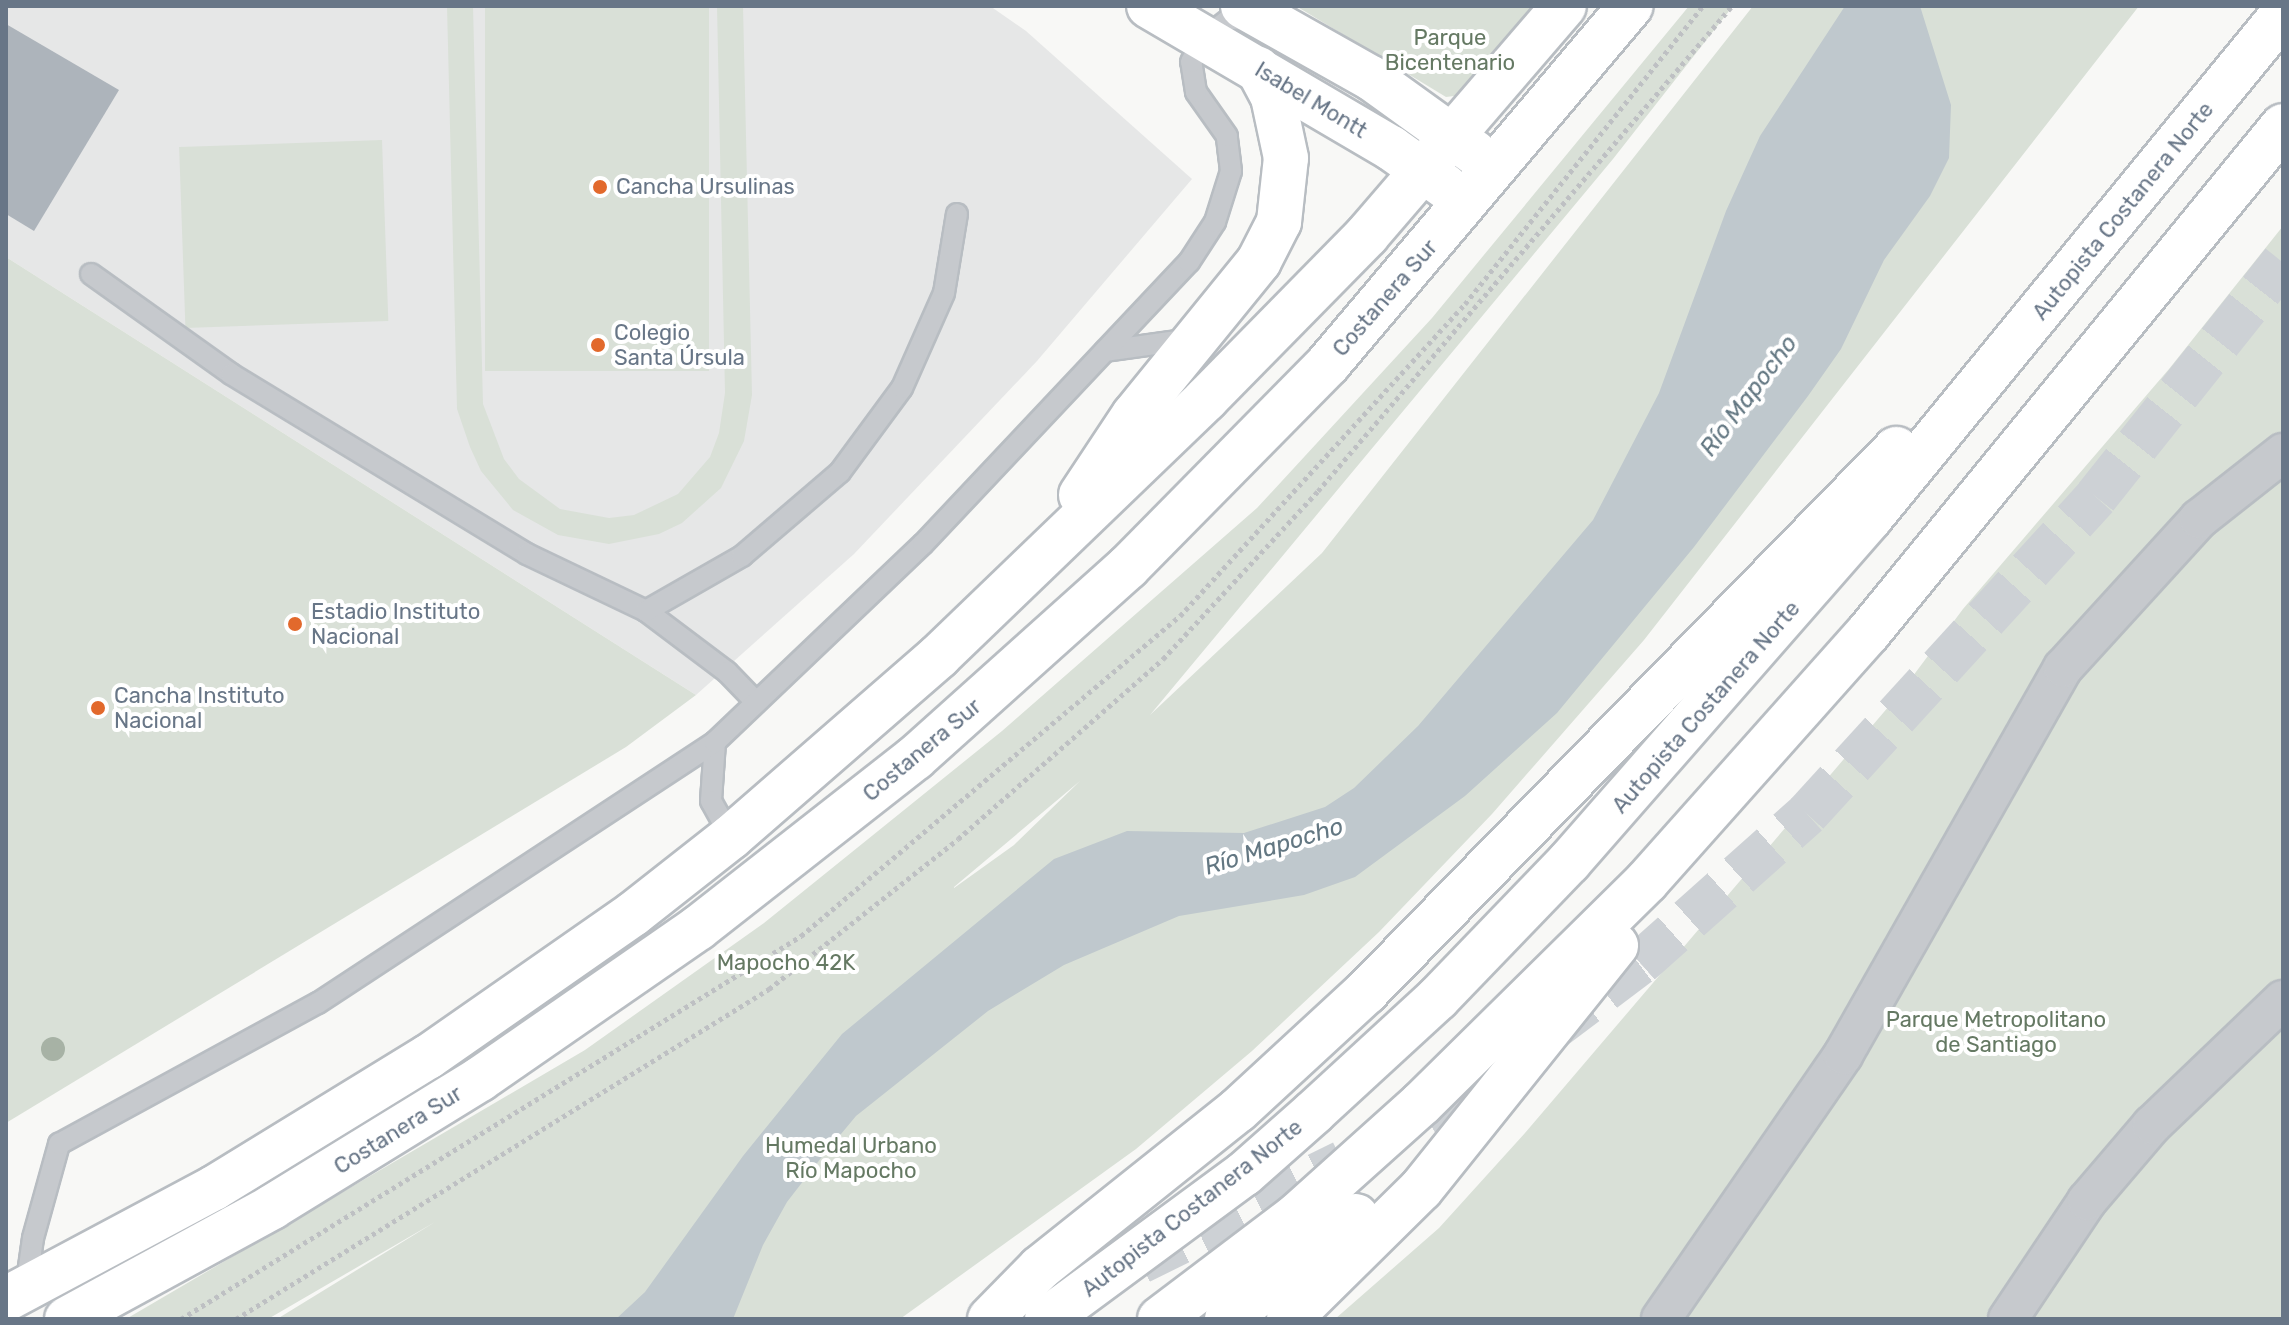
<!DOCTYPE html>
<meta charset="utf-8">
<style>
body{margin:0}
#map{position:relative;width:2289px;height:1325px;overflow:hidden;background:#f8f8f6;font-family:Rubik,sans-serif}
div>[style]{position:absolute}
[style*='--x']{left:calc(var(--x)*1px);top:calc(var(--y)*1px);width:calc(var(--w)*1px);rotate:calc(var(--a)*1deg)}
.built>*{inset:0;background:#e6e7e7}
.green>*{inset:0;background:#d9e0d7;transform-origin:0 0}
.water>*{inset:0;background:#bfc8cd}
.building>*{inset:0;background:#adb4bb}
.highway-tunnel>*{height:44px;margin-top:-22px;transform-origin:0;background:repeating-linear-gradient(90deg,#cdd1d5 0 44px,transparent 0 66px)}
.path>*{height:5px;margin-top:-2.5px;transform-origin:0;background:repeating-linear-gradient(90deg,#bec0c3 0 4px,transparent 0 8px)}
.roads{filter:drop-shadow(2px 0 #b8bdc2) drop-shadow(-2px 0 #b8bdc2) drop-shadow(0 2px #b8bdc2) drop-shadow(0 -2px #b8bdc2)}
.lane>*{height:20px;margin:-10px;padding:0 10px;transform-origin:10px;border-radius:10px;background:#c6c9cd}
.street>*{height:38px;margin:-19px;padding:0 19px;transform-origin:19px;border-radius:19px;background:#c6c9cd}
.secondary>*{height:44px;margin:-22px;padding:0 22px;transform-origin:22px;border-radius:22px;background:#fff}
.highway>*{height:44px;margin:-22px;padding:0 22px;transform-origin:22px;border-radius:22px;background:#fff}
.trees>*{width:24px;height:24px;margin:-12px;border-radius:50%;background:#a7b2a5}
.dots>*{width:22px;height:22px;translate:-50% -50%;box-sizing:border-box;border:4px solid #fff;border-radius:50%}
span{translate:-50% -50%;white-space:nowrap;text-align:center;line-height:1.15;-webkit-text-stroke:8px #fff;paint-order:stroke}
.park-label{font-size:22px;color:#657963}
.street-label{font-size:22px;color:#687687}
.poi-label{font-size:22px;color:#687687}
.left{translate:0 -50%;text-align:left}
.water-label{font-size:24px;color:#637782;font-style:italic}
.frame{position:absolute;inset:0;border:8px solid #687687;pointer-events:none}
</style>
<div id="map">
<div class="built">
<i style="clip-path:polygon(6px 6px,990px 6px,1026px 31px,1192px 179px,1037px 361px,854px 554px,696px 695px,6px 257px)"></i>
</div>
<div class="green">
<i style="clip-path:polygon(447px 6px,473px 6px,483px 404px,504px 459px,519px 479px,560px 509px,609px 518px,634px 515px,678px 494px,710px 457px,719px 433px,725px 393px,717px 6px,743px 6px,752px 395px,744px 441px,721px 488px,682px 523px,659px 534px,609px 544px,558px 535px,513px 510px,481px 471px,470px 447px,457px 409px)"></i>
<i style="left:485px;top:6px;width:224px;height:365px"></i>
<i style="clip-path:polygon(1296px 6px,1545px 6px,1462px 95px,1446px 97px)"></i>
<i style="clip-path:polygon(evenodd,1689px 6px,1733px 6px,1613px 159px,1150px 715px,1322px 553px,1753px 6px,2139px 6px,1644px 640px,1492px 814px,1379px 932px,1252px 1051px,1136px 1149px,900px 1319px,277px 1319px,435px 1222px,268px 1319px,126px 1319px,585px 1050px,764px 923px,1002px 731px,1257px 508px,1432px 318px,1689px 6px,1080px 781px,1014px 845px,954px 888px,954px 887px,1080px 781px)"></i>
<i style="left:382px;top:140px;width:181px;height:203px;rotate:88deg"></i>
<i style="clip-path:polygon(2283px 226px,2283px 1319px,1335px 1319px,1439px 1228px,1525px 1133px,1901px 692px,1963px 609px,2169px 369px)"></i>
<i style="clip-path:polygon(6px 257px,696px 695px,626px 747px,6px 1123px)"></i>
</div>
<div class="water">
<i style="clip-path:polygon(1845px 6px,1920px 6px,1951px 105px,1949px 158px,1930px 196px,1884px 260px,1841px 349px,1808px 396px,1694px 547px,1557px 713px,1465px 796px,1355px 877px,1304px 895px,1179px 916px,1064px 965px,988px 1011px,856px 1116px,821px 1158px,787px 1202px,763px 1245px,733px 1319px,616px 1319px,645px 1292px,743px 1156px,842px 1034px,1054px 859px,1127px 831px,1244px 833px,1325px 807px,1354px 788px,1418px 726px,1593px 520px,1659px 393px,1726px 211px,1760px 136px)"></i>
</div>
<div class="building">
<i style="clip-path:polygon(6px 24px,119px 90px,34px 231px,6px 214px)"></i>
</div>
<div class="highway-tunnel">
<i style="--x:1423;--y:1114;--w:153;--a:-33.3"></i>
<i style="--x:1551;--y:1030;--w:111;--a:-37"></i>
<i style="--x:1640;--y:963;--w:224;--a:-41.7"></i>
<i style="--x:1807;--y:814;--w:429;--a:-47.6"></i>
<i style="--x:2096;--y:497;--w:300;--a:-51.5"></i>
<i style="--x:1140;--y:1262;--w:226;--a:-26.2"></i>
</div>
<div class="path">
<i style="--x:181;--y:1319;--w:729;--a:-31.71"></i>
<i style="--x:801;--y:936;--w:496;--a:-40.2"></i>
<i style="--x:1180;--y:616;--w:423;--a:-47.6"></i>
<i style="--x:1465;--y:304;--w:381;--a:-51.4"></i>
<i style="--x:236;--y:1319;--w:627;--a:-31.76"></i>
<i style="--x:769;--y:989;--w:241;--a:-38.4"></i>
<i style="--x:958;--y:839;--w:273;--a:-41.3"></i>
<i style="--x:1163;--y:659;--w:229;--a:-47.3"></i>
<i style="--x:1318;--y:491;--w:638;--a:-49.52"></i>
</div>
<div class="roads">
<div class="lane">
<i style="--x:91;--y:274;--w:172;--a:35.5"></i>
<i style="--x:231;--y:374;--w:346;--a:31.3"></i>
<i style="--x:527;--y:554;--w:132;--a:25.6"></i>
<i style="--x:646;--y:611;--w:101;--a:37"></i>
<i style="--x:727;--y:672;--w:40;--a:46"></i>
<i style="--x:1105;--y:351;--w:87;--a:-7.9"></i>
<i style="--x:646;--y:611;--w:111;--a:-29.8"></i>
<i style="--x:742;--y:556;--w:129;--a:-40.6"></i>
<i style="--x:840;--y:472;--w:104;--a:-53.6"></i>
<i style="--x:902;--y:388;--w:104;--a:-66.1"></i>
<i style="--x:944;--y:293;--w:80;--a:-80.7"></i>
<i style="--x:715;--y:742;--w:59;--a:93.9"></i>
<i style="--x:711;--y:801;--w:41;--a:60.9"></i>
<i style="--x:26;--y:1288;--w:50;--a:-82"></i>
<i style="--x:33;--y:1238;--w:98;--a:-74.5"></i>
<i style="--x:59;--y:1144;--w:295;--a:-28.6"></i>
<i style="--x:318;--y:1003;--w:475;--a:-33.3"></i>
<i style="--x:715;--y:742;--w:287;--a:-43.6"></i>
<i style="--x:923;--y:544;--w:388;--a:-46.7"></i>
<i style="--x:1189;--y:262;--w:48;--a:-57"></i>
<i style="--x:1215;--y:222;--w:53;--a:-72.6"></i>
<i style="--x:1231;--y:171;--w:35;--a:-97"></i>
<i style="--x:1227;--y:136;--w:54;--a:-125.2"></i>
<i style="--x:1196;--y:92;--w:30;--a:-99"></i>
<i style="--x:1191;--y:62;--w:28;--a:-60"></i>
<i style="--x:1205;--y:38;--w:31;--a:-38"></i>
<i style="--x:1229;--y:19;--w:25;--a:-2"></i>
</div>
<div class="street">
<i style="--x:1661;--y:1319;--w:321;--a:-55.4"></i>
<i style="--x:1843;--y:1055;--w:445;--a:-60.4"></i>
<i style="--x:2063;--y:668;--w:202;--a:-47.6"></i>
<i style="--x:2199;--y:519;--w:107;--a:-38.2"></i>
<i style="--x:2008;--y:1319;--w:142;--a:-56.2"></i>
<i style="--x:2087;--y:1201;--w:100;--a:-49.5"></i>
<i style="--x:2152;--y:1125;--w:181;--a:-43.7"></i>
</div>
<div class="secondary">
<i style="--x:1149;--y:6;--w:281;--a:30.4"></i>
<i style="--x:1391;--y:148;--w:67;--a:35.3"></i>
<i style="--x:1243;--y:6;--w:147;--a:29.4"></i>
<i style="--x:1371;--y:78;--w:128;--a:35.8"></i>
<i style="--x:1081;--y:495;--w:96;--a:-56.5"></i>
<i style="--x:1134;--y:415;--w:198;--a:-50.9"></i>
<i style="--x:1259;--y:261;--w:44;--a:-62.9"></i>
<i style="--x:1279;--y:222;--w:64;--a:-83.8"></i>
<i style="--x:1286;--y:158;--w:62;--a:-102"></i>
<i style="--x:1273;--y:97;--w:32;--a:-118"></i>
<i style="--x:6;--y:1299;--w:236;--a:-28.1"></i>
<i style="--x:214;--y:1188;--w:251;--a:-31.5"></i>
<i style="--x:428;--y:1057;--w:250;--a:-34.9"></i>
<i style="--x:633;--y:914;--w:125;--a:-38.2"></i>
<i style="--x:731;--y:837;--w:276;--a:-41"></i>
<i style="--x:939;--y:656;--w:371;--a:-43.9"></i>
<i style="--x:1206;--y:399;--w:230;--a:-45.5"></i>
<i style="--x:1367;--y:235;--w:302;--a:-49.3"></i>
<i style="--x:67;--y:1319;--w:234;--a:-28.6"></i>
<i style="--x:272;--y:1207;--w:244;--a:-31.6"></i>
<i style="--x:480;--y:1079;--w:265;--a:-34.7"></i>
<i style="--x:698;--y:928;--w:276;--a:-38.1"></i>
<i style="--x:915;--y:758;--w:286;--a:-41.9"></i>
<i style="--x:1128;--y:567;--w:285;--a:-45.4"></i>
<i style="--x:1328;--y:364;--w:469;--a:-49.8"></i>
</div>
<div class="highway">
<i style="--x:990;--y:1319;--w:71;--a:-45.6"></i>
<i style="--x:1040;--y:1268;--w:253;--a:-38.6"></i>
<i style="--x:1238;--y:1110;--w:174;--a:-42.7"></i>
<i style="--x:1366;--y:992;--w:759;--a:-45.69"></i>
<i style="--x:1047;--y:1319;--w:245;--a:-36.4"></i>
<i style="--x:1244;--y:1174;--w:94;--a:-41.5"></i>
<i style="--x:1314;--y:1112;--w:168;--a:-42.6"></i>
<i style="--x:1438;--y:998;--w:189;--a:-46.1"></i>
<i style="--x:1569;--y:862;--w:457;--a:-48.8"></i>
<i style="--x:1870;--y:518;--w:652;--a:-50.67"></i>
<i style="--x:1160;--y:1319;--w:171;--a:-37.1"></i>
<i style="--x:1296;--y:1216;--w:168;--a:-41.9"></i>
<i style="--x:1421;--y:1104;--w:317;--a:-44.6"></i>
<i style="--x:1647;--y:881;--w:332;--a:-48.3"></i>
<i style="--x:1868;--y:633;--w:655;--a:-50.7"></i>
<i style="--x:1227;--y:1319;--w:165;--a:-38.6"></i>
<i style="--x:1289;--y:1319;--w:185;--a:-44.6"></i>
<i style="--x:1421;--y:1189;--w:312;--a:-51.3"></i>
</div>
</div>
<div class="trees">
<i style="left:53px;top:1049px"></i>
</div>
<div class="dots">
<i style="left:600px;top:187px;background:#e2692c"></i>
<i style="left:598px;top:345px;background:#e2692c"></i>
<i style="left:295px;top:624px;background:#e2692c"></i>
<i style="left:98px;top:708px;background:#e2692c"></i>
</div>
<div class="park-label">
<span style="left:1450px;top:50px">Parque<br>Bicentenario</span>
<span style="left:786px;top:963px">Mapocho 42K</span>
<span style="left:1996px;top:1032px">Parque Metropolitano<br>de Santiago</span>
<span style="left:851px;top:1158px">Humedal Urbano<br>Río Mapocho</span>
</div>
<div class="street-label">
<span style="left:1311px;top:100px;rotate:31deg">Isabel Montt</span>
<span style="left:2123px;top:211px;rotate:-51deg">Autopista Costanera Norte</span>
<span style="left:1385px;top:298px;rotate:-49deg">Costanera Sur</span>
<span style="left:1706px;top:707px;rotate:-49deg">Autopista Costanera Norte</span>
<span style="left:922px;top:750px;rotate:-40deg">Costanera Sur</span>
<span style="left:398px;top:1130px;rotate:-32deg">Costanera Sur</span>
<span style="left:1192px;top:1208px;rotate:-38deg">Autopista Costanera Norte</span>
</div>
<div class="poi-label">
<span class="left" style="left:616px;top:187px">Cancha Ursulinas</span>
<span class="left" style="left:614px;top:345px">Colegio<br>Santa Úrsula</span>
<span class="left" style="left:311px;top:624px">Estadio Instituto<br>Nacional</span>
<span class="left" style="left:114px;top:708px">Cancha Instituto<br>Nacional</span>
</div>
<div class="water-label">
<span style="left:1749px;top:396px;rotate:-53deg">Río Mapocho</span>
<span style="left:1274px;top:847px;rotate:-17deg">Río Mapocho</span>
</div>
<div class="frame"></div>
</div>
